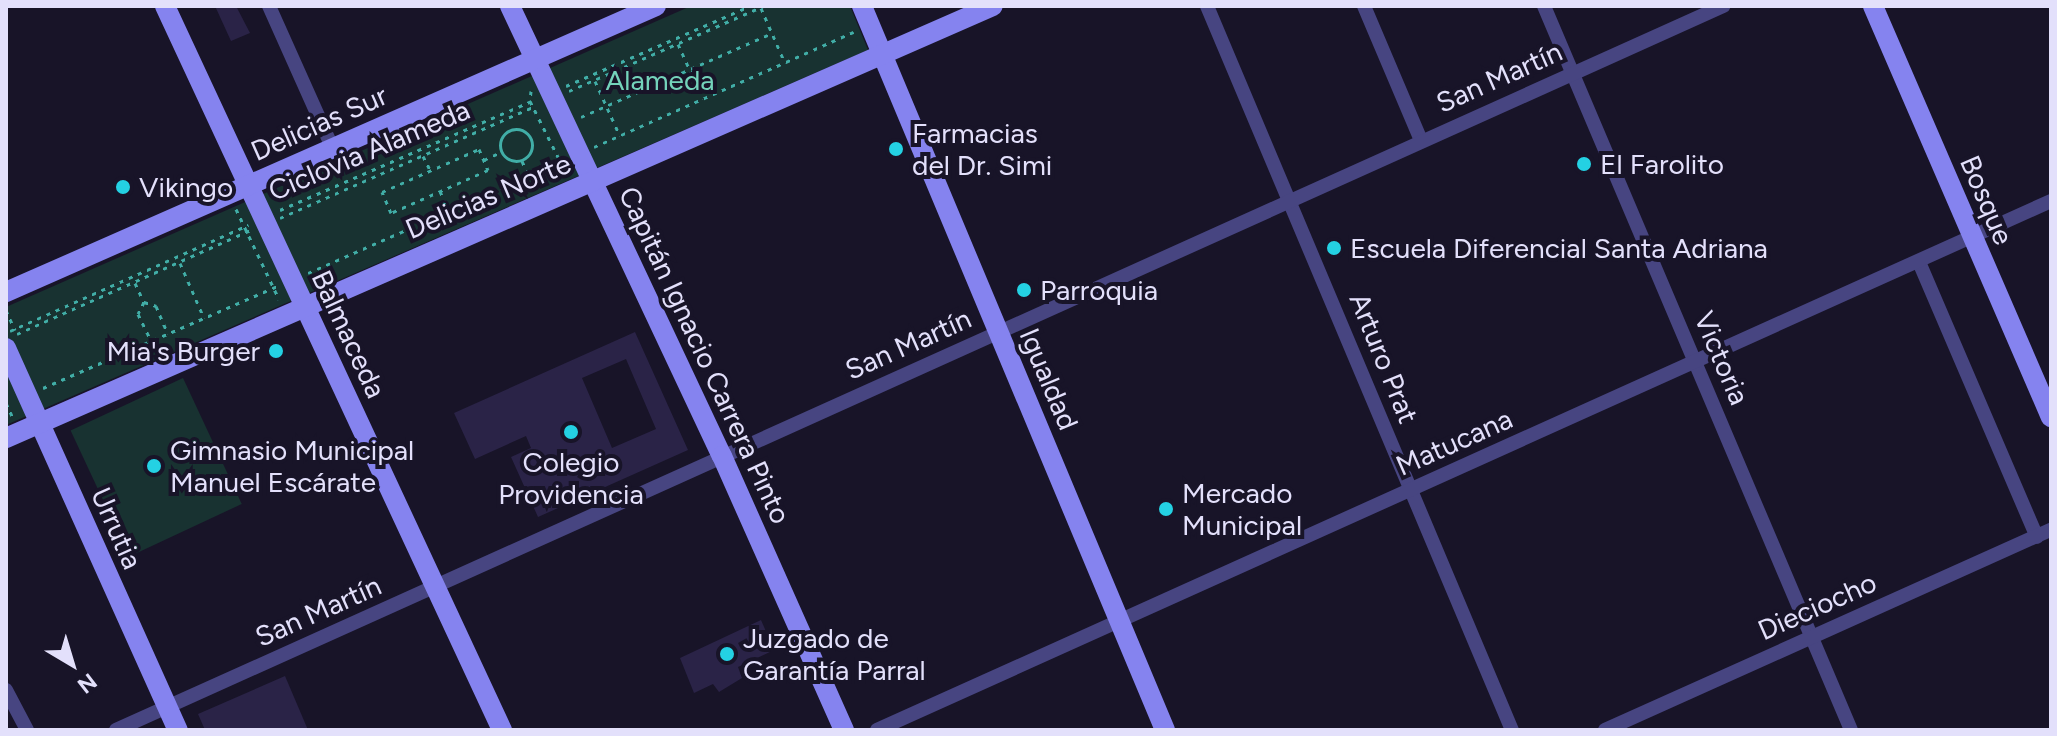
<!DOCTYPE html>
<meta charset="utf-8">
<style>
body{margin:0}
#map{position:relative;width:2057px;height:736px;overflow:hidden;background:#181428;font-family:Figtree,sans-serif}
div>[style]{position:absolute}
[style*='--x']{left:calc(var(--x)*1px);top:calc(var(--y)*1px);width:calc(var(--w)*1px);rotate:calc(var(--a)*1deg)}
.green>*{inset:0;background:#183231;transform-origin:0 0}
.building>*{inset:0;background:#2a2347}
.path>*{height:3px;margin-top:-1.5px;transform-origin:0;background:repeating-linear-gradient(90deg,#41aea7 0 4px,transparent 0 10px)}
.path>.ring{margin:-1.5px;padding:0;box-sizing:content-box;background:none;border:3px solid #41aea7;border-radius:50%}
.street>*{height:14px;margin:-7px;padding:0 7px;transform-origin:7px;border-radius:7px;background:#474581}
.secondary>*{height:20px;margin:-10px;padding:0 10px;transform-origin:10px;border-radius:10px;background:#8583ef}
.dots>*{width:22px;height:22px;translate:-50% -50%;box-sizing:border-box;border:4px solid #181428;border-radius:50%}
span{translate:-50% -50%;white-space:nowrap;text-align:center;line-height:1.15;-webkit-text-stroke:8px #181428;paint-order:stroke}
.street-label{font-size:28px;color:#e3e0fb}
.park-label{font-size:28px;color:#74d3bb}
.poi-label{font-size:28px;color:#e3e0fb}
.left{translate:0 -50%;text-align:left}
.right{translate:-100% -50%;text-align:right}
.frame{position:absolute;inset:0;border:8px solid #e3e0fb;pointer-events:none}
.north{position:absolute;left:32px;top:624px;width:80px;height:80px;-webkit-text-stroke:6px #181428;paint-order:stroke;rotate:142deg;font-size:22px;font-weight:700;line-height:32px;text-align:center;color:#e3e0fb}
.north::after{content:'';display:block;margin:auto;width:28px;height:36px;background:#e3e0fb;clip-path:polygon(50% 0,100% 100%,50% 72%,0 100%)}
</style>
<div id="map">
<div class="green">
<i style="clip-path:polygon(691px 6px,850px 6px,868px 50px,6px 425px,6px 307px)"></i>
<i style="left:183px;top:378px;width:139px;height:124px;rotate:65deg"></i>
</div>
<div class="building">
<i style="clip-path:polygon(215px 6px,236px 6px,250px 33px,231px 41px)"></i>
<i style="clip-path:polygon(evenodd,635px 332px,688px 450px,538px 517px,511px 457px,531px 448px,526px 436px,475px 459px,454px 413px,635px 332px,626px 359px,656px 429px,612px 448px,582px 378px,626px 359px)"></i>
<i style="clip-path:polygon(761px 620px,774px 650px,738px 667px,742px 678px,719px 692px,713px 684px,694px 693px,680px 658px)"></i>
<i style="clip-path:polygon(285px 676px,308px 730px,205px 730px,198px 714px)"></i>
</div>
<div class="path">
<i style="--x:761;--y:8;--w:60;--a:66.4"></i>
<i style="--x:678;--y:44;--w:60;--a:65.6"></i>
<i style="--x:595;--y:81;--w:60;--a:65.6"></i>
<i style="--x:566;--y:86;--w:201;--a:-23.5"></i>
<i style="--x:531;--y:91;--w:10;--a:96"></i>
<i style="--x:530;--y:101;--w:83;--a:63.4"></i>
<i style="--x:569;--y:91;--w:213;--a:-23.6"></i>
<i style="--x:581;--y:117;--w:209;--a:-23.7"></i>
<i class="ring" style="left:500px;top:129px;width:29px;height:29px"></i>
<i style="--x:594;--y:147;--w:284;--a:-23.9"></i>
<i style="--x:479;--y:149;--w:23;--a:67"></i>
<i style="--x:488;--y:170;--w:106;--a:156.1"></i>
<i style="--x:391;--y:213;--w:23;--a:-113"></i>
<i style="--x:382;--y:192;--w:106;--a:-23.9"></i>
<i style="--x:423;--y:156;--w:16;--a:63"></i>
<i style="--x:484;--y:160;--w:19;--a:-25"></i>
<i style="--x:522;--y:161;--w:17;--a:65"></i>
<i style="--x:440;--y:191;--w:21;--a:67"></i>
<i style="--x:236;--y:209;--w:100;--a:64.5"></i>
<i style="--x:280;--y:210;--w:277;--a:-23.4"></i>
<i style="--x:280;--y:218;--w:276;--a:-23.7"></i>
<i style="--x:180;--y:263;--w:60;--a:66.4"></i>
<i style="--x:308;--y:273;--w:276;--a:-23.7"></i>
<i style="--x:135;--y:283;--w:21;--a:65"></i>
<i style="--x:144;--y:302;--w:13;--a:18"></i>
<i style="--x:156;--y:306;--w:30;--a:67"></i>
<i style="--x:144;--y:302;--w:13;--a:117"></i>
<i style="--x:138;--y:314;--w:30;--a:64"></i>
<i style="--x:6;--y:310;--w:22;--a:66"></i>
<i style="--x:10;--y:331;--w:261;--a:-24"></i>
<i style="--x:17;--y:334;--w:256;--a:-24"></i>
<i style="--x:43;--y:388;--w:256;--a:-23.5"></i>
<i style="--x:6;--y:403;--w:17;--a:65"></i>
</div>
<div class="street">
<i style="--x:269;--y:6;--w:154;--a:65.9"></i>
<i style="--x:1207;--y:6;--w:786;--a:67.16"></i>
<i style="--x:1364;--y:6;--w:146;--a:67"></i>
<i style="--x:1544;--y:6;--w:786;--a:67.02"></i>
<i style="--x:1919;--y:262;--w:299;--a:66.8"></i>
<i style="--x:6;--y:690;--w:45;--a:62.3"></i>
<i style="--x:116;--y:730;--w:1763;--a:-24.25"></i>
<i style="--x:877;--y:730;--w:1288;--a:-24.26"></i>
<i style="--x:1605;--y:730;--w:489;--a:-24.2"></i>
</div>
<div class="secondary">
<i style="--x:165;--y:6;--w:799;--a:65.04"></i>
<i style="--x:510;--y:6;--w:497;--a:64.8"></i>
<i style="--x:722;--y:456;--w:300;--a:66"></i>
<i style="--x:862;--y:6;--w:785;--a:67.29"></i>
<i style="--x:1873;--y:6;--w:448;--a:66.6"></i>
<i style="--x:6;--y:292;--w:710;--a:-23.75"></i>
<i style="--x:6;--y:348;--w:419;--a:65.8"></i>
<i style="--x:6;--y:438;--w:1077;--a:-23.64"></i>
</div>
<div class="dots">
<i style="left:896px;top:149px;background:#24d1e3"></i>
<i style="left:1584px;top:164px;background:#24d1e3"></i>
<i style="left:123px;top:187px;background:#24d1e3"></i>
<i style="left:1334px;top:248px;background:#24d1e3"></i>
<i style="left:1024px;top:290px;background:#24d1e3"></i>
<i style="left:276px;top:351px;background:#24d1e3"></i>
<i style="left:571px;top:432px;background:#24d1e3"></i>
<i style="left:154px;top:466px;background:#24d1e3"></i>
<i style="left:1166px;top:509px;background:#24d1e3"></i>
<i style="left:727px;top:654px;background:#24d1e3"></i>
</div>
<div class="street-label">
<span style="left:1499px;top:77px;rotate:-24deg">San Martín</span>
<span style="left:319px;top:123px;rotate:-24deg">Delicias Sur</span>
<span style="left:369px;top:150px;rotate:-23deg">Ciclovia Alameda</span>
<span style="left:488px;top:196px;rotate:-23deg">Delicias Norte</span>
<span style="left:1987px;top:200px;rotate:67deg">Bosque</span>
<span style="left:349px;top:334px;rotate:65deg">Balmaceda</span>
<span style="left:908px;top:344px;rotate:-24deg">San Martín</span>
<span style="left:705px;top:355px;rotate:65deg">Capitán Ignacio Carrera Pinto</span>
<span style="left:1384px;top:358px;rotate:68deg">Arturo Prat</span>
<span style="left:1722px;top:358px;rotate:67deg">Victoria</span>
<span style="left:1049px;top:379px;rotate:67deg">Igualdad</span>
<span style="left:1454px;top:442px;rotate:-24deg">Matucana</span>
<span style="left:117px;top:528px;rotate:66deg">Urrutia</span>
<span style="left:1817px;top:606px;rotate:-24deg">Dieciocho</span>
<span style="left:318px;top:611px;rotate:-24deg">San Martín</span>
</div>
<div class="park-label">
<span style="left:660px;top:80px">Alameda</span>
</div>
<div class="poi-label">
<span class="left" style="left:912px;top:149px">Farmacias<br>del Dr. Simi</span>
<span class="left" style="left:1600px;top:164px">El Farolito</span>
<span class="left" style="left:139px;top:187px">Vikingo</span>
<span class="left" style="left:1350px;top:248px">Escuela Diferencial Santa Adriana</span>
<span class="left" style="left:1040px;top:290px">Parroquia</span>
<span class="right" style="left:260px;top:351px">Mia's Burger</span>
<span class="left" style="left:170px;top:466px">Gimnasio Municipal<br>Manuel Escárate</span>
<span style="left:571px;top:478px">Colegio<br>Providencia</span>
<span class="left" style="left:1182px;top:509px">Mercado<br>Municipal</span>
<span class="left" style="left:743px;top:654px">Juzgado de<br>Garantía Parral</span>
</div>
<div class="frame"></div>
<div class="north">N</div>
</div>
